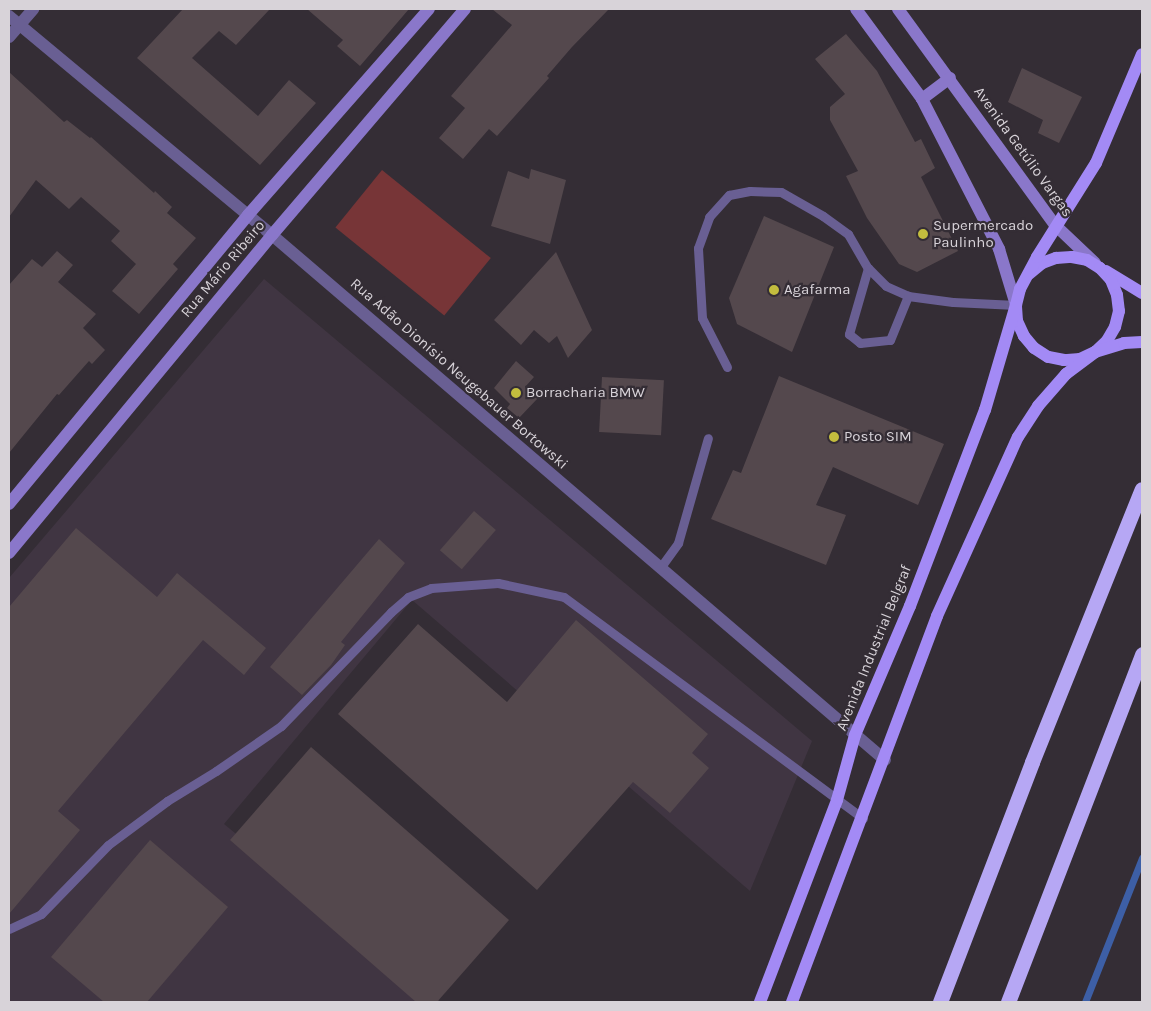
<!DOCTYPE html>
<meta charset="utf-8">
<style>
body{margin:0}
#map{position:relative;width:1151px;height:1011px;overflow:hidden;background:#342d35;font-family:Karla,sans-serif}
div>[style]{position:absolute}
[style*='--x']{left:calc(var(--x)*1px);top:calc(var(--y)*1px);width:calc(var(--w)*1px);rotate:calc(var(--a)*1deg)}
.built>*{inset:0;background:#403542}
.green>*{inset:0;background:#773537;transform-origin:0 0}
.stream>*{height:7px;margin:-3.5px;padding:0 3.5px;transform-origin:3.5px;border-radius:3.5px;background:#3d5fa6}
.building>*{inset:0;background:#54484d;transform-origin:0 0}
.service>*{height:9px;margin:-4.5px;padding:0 4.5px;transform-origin:4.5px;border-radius:4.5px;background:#695f93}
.minor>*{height:12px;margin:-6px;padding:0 6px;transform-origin:6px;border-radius:6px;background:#695f93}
.tertiary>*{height:12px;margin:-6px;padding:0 6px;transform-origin:6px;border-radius:6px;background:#695f93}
.secondary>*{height:12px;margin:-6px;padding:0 6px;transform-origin:6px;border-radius:6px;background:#8a77ca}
.primary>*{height:12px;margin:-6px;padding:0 6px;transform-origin:6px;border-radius:6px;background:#a38af5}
.motorway>*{height:15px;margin:-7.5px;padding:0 7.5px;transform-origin:7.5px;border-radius:7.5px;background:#b6a7f4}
.dots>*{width:14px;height:14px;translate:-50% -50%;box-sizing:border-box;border:2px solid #342d35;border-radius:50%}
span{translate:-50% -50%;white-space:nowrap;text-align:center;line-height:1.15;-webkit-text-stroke:4.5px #342d35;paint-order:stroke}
.street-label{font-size:15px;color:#d8d3d9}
.poi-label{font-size:15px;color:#d8d3d9}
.left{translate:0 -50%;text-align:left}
.frame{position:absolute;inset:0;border:10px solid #d8d3d9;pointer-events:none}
</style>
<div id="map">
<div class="built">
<i style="clip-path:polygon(264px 279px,812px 741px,750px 891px,412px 600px,224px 824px,441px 1002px,9px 1002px,9px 578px)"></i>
</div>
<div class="green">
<i style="left:382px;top:170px;width:140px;height:74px;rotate:39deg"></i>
</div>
<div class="stream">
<i style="--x:1085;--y:1002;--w:155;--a:-68.4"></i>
</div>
<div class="building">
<i style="clip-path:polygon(183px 9px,270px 9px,236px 45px,219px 31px,192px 58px,258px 116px,289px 80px,316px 103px,260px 165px,137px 58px)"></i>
<i style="clip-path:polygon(307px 9px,409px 9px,360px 66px,337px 46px,343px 40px)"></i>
<i style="clip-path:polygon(492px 9px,609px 9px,572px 47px,547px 76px,549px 78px,497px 136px,489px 129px,463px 159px,439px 138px,465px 108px,451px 96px,512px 25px)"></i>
<i style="clip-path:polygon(846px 34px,877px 71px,915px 142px,921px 139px,935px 168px,921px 177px,958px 251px,917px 272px,899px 264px,867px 218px,846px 176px,858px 171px,830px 120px,830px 107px,845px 94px,815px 59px)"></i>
<i style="clip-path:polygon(1022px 68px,1082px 97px,1059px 143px,1038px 133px,1043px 120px,1008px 102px)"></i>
<i style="clip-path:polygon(9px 72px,64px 122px,67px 120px,90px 138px,91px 137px,154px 193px,155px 191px,172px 207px,167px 213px,196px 238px,173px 264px,178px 269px,139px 314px,112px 291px,136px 264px,111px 241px,120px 231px,81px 197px,69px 209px,36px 180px,9px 217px)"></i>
<i style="clip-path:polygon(531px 169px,566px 180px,550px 244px,491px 226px,508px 171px,529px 179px)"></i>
<i style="clip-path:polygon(764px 216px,834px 247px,792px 352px,737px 324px,729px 298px)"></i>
<i style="clip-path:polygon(57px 251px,73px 265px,58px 282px,96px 314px,83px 328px,105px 350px,92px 364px,89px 361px,59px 395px,57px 394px,9px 453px,9px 285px,32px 259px,42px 267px)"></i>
<i style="clip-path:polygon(556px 252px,592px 330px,568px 358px,557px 336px,549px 343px,534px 330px,521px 345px,494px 320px)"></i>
<i style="clip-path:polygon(516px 361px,534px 377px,525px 387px,538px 398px,519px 418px,507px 408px,510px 404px,494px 388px)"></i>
<i style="clip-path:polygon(779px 376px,944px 444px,918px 505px,833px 467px,816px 505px,846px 515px,826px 565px,711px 519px,733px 470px,741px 473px)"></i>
<i style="left:602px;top:377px;width:62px;height:55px;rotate:3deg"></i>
<i style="left:474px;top:511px;width:29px;height:52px;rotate:41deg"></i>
<i style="clip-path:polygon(76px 528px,157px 597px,177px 573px,266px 648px,244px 675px,203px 640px,58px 811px,80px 830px,9px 914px,9px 607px)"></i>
<i style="clip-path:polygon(379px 539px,405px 563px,341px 642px,345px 645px,331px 665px,302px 695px,270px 667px)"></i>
<i style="clip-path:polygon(576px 620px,708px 734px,692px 753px,709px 768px,670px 813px,633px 782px,537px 890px,338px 714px,418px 624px,507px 702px)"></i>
<i style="clip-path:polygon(311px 747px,509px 920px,437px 1002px,416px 1002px,230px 840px)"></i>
<i style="clip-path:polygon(150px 840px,228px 907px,147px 1002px,104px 1002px,51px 957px)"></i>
</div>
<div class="service">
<i style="--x:868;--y:268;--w:69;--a:106.1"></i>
<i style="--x:849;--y:334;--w:14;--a:39"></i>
<i style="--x:860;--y:343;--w:30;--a:-6"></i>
<i style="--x:890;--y:340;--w:48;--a:-67.8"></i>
<i style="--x:727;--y:367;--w:55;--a:-117"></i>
<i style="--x:702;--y:318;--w:70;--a:-93.3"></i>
<i style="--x:698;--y:248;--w:33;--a:-70"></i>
<i style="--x:709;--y:217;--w:30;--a:-48"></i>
<i style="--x:729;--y:195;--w:21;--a:-11"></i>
<i style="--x:750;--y:191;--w:31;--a:2"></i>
<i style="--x:781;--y:192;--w:48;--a:29.7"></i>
<i style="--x:823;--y:216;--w:31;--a:36"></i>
<i style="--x:848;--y:234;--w:39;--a:60"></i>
<i style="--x:868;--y:268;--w:25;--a:45"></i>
<i style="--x:886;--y:286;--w:24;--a:24"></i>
<i style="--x:908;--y:296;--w:45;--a:7.6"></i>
<i style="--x:953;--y:302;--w:63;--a:2.7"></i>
<i style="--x:660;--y:568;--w:31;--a:-54"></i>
<i style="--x:678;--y:543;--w:109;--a:-74.1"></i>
<i style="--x:9;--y:929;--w:35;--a:-25"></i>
<i style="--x:41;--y:914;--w:96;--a:-45.8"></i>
<i style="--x:108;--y:845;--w:74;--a:-36.7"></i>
<i style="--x:167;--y:801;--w:57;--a:-31.5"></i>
<i style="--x:216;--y:771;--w:79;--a:-34.7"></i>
<i style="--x:281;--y:726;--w:158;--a:-46"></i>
<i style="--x:391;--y:612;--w:23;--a:-41"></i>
<i style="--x:408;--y:597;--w:25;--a:-21"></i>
<i style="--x:431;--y:588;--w:67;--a:-4.3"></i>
<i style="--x:498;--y:583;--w:67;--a:12"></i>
<i style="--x:564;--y:597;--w:372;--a:36.5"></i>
</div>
<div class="minor">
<i style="--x:9;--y:37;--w:37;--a:-49"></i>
</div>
<div class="tertiary">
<i style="--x:9;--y:16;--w:342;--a:39.8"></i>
<i style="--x:272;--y:235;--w:807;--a:40.58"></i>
</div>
<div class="secondary">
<i style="--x:856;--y:9;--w:112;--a:53.7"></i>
<i style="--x:922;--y:99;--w:169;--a:62.8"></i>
<i style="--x:999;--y:249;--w:59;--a:73.1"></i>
<i style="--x:898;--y:9;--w:267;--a:54"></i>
<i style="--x:1055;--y:225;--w:55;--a:43.5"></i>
<i style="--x:922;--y:99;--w:35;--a:-37"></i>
<i style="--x:9;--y:504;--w:375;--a:-50.4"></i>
<i style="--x:248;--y:215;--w:274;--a:-48.7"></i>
<i style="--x:9;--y:553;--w:413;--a:-50.4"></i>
<i style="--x:272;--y:235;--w:297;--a:-49.5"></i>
</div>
<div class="primary">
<i style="--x:1106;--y:271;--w:42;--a:31.4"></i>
<i style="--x:1029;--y:274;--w:17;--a:-40"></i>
<i style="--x:1042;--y:263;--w:15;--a:-20"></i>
<i style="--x:1056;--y:258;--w:16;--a:-4"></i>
<i style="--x:1072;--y:257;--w:15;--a:11"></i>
<i style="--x:1087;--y:260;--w:15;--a:32"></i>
<i style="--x:1100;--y:268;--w:16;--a:47"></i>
<i style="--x:1111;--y:280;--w:16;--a:68"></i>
<i style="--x:1117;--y:295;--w:16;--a:83"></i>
<i style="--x:1119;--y:311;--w:16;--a:104"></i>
<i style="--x:1115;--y:327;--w:16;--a:120"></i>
<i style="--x:1107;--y:341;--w:16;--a:137"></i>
<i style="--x:1095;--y:352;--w:17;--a:155"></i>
<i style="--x:1080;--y:359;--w:16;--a:176"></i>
<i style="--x:1064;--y:360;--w:16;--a:-169"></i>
<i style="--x:1048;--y:357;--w:17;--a:-147"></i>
<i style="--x:1034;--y:348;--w:16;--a:-130"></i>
<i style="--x:1024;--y:336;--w:17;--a:-115"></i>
<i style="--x:1017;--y:321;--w:16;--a:-94"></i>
<i style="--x:1016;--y:305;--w:16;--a:-76"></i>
<i style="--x:1020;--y:289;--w:36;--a:-62"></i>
<i style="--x:1037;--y:257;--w:111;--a:-57.9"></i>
<i style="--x:1096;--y:163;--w:118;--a:-67.1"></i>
<i style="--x:760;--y:1002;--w:216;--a:-69.1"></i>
<i style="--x:837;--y:800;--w:67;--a:-74.5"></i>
<i style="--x:855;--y:735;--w:140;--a:-66.9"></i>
<i style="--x:910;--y:606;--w:210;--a:-69.1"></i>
<i style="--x:985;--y:410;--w:109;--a:-73.6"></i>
<i style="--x:792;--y:1002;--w:412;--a:-69.4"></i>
<i style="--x:937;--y:616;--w:196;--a:-65.7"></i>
<i style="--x:1018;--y:437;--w:37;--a:-57"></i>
<i style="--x:1038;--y:406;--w:43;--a:-48.8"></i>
<i style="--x:1066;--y:374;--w:36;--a:-37"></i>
<i style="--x:1095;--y:352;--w:30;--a:-17"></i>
<i style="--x:1124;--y:343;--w:18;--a:-3"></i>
</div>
<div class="motorway">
<i style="--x:940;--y:1002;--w:257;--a:-69"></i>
<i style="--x:1032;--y:762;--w:294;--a:-68.1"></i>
<i style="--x:1008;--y:1002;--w:373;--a:-68.9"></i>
</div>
<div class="dots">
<i style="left:923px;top:234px;background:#c3bd3e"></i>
<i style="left:774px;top:290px;background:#c3bd3e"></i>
<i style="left:516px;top:393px;background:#c3bd3e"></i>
<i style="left:834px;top:437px;background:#c3bd3e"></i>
</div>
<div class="street-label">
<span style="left:1023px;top:152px;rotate:54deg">Avenida Getúlio Vargas</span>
<span style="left:223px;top:269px;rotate:-50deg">Rua Mário Ribeiro</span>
<span style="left:459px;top:374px;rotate:41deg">Rua Adão Dionísio Neugebauer Bortowski</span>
<span style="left:874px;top:648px;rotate:-68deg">Avenida Industrial Belgraf</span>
</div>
<div class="poi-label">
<span class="left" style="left:933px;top:234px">Supermercado<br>Paulinho</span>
<span class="left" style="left:784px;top:290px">Agafarma</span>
<span class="left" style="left:526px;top:393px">Borracharia BMW</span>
<span class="left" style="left:844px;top:437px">Posto SIM</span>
</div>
<div class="frame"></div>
</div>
